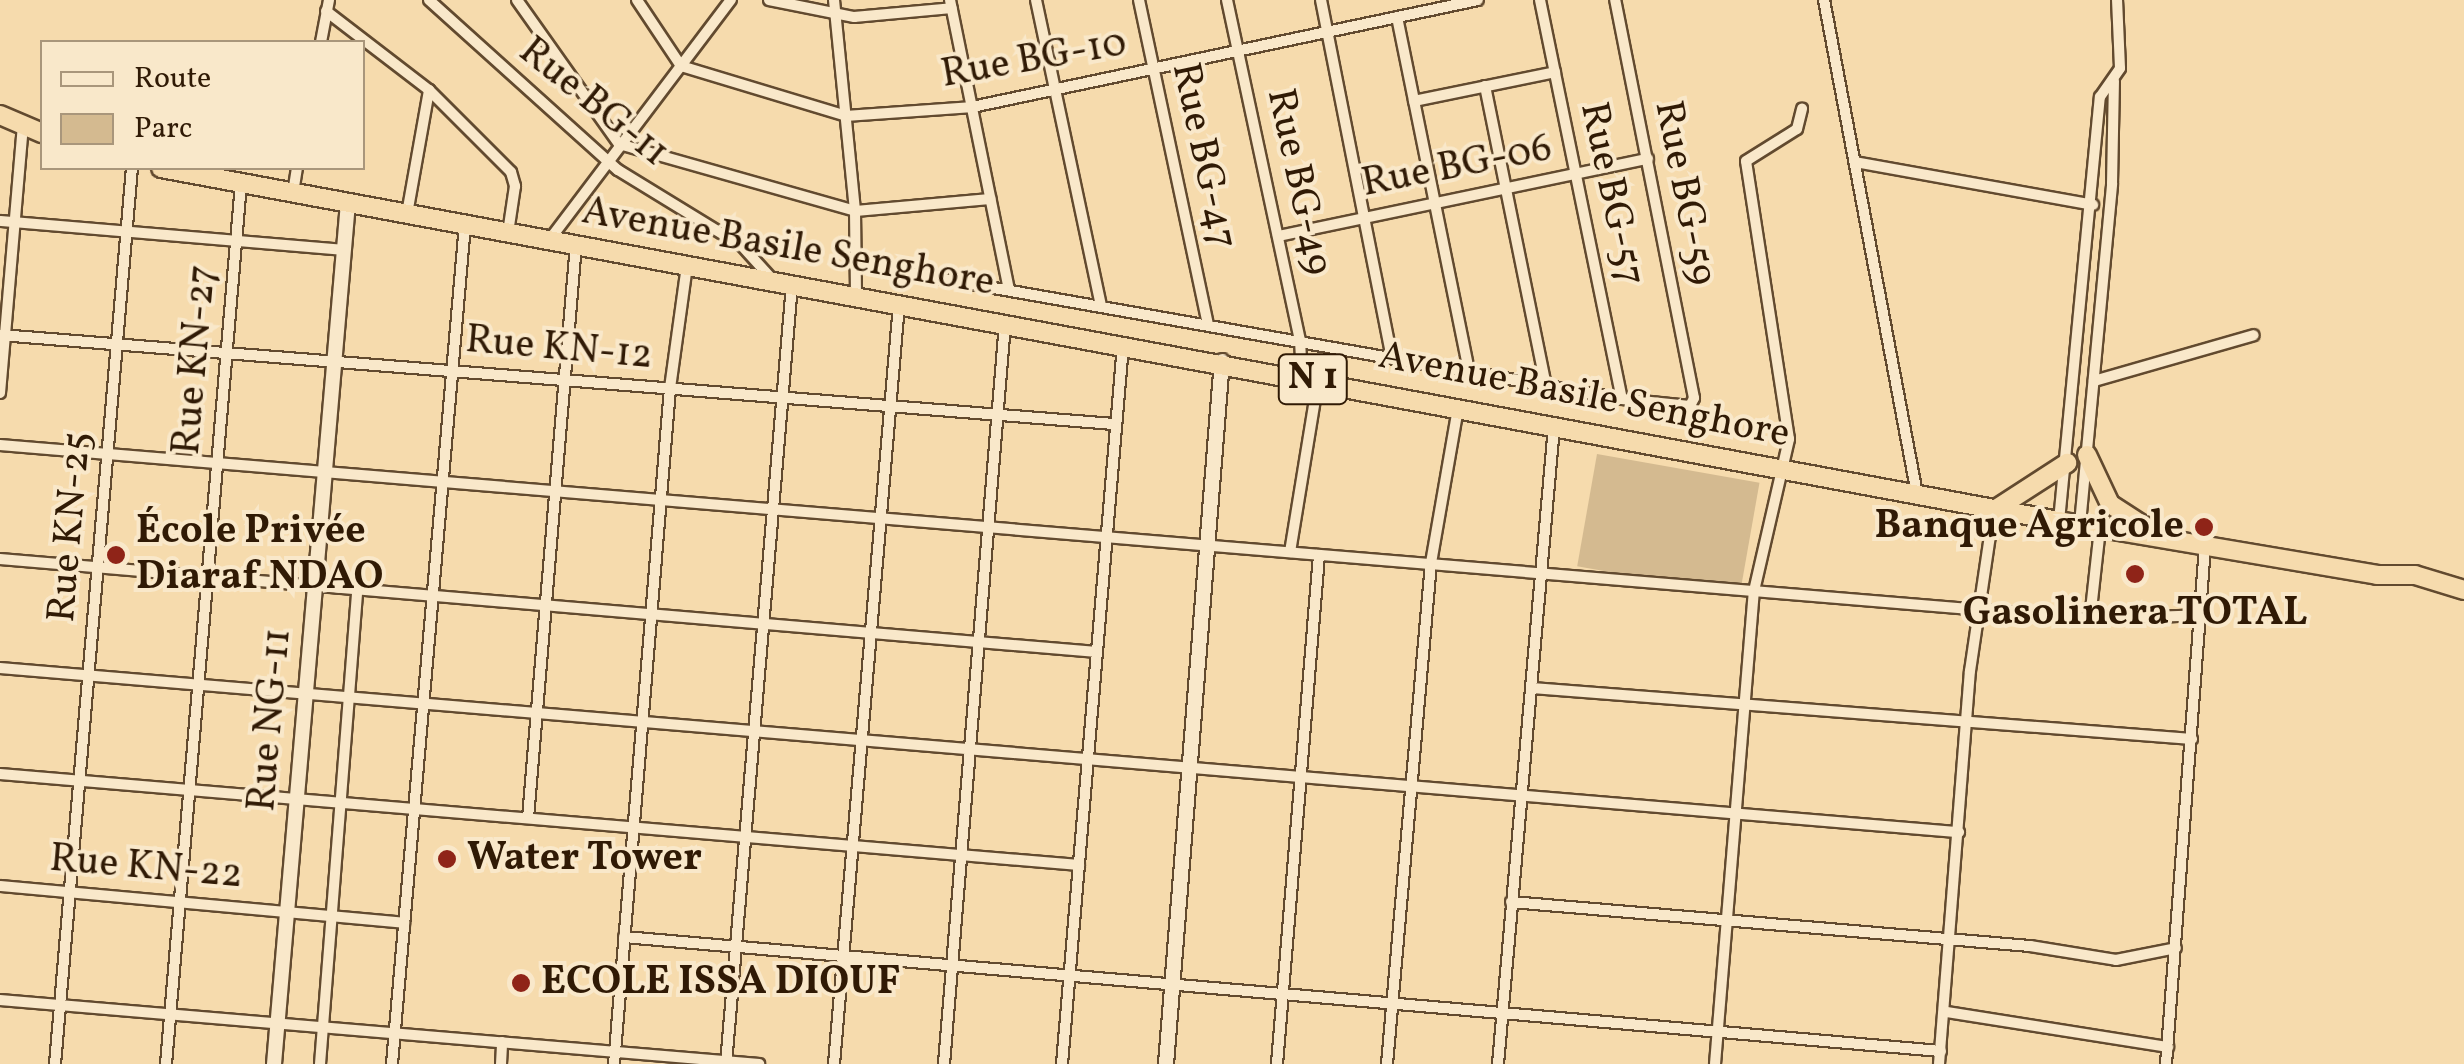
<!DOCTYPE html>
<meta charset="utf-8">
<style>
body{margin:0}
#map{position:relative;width:2464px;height:1064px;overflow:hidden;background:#f6dbad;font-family:Vollkorn,serif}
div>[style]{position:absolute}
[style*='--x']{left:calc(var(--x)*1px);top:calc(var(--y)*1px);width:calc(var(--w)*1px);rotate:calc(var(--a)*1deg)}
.green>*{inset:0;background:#d4ba90;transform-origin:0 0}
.roads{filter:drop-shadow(2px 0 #624a2f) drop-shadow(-2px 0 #624a2f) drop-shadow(0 2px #624a2f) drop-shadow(0 -2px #624a2f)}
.street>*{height:10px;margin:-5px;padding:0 5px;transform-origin:5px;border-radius:5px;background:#f9e8ca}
.secondary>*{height:14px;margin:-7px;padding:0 7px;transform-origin:7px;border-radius:7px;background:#f9e8ca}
.highway>*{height:18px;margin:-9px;padding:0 9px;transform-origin:9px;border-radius:9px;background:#f6dbad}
.dots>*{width:28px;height:28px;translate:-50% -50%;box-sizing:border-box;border:5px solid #f9e8ca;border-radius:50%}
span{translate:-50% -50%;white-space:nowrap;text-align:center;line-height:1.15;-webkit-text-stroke:8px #f9e8ca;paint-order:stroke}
.shield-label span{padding:2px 8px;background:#f9e8ca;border:2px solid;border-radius:8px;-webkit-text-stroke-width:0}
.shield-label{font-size:38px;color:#301a05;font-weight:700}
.street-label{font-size:40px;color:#301a05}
.poi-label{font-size:40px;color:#301a05;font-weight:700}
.right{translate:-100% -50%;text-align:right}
.left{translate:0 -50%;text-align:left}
.legend{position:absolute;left:40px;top:40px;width:325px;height:130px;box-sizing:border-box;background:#f9e8ca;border:2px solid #a9967b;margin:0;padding:12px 18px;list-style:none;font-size:30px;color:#301a05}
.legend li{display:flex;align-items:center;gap:20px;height:50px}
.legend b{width:50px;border:2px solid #a9967b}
</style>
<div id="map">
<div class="green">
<i style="left:1597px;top:454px;width:165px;height:114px;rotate:10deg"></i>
</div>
<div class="roads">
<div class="street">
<i style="--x:429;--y:0;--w:254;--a:42"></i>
<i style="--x:618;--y:170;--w:145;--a:31.5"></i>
<i style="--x:742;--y:246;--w:45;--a:47.7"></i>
<i style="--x:517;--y:0;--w:176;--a:54.7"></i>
<i style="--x:619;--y:144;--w:245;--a:15.8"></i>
<i style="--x:855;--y:211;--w:136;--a:-5.1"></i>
<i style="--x:637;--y:0;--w:79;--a:56.3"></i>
<i style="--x:681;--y:66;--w:173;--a:16.8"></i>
<i style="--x:847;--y:116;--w:125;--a:-4.1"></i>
<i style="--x:972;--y:107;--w:517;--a:-11.94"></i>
<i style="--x:769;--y:0;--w:87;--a:11.3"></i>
<i style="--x:854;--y:17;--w:98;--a:-5.2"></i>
<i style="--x:834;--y:0;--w:212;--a:84.3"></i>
<i style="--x:855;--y:211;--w:86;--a:89.3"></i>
<i style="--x:950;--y:0;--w:295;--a:78.5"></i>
<i style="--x:1036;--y:0;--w:313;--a:78"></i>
<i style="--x:1139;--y:0;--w:331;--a:78"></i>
<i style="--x:1227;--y:0;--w:348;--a:77.9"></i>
<i style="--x:1300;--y:340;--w:37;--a:87"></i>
<i style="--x:1321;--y:0;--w:364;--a:78.8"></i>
<i style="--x:1540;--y:0;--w:407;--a:78.4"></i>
<i style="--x:1824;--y:0;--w:503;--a:79.34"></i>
<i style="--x:326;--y:11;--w:130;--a:37.5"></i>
<i style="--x:429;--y:90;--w:116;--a:45"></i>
<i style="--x:511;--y:172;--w:15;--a:74"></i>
<i style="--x:515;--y:186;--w:48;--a:98.5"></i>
<i style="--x:1397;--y:17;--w:362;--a:78.5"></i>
<i style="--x:321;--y:42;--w:43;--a:-79.2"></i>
<i style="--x:1485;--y:86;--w:305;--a:78.5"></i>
<i style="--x:1414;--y:101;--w:144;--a:-11.6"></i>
<i style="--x:1855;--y:162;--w:242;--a:10.2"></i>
<i style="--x:293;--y:193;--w:25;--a:-81"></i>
<i style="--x:407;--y:214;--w:126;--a:-79.9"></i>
<i style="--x:0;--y:221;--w:344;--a:4.8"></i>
<i style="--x:1278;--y:236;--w:378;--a:-11.8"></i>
<i style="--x:550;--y:239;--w:300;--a:-52.9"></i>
<i style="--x:858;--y:264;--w:776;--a:10.02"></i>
<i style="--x:1622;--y:399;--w:68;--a:5.9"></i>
<i style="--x:1690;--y:406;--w:9;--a:-63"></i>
<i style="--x:1694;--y:398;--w:406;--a:-101.2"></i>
<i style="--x:0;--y:335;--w:1118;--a:4.57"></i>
<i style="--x:2094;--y:381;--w:166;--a:-16"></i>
<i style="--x:0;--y:393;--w:269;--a:-85.1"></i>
<i style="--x:0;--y:445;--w:2097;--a:4.76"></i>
<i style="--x:2090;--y:619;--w:112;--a:-2"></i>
<i style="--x:2059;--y:521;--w:426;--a:-84.5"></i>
<i style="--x:2100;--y:97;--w:35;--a:-55"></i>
<i style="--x:2120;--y:68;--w:68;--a:-92.5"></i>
<i style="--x:2080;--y:524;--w:342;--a:-84.6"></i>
<i style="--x:2112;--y:184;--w:103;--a:-88.9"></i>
<i style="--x:1290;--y:552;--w:173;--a:-80.7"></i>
<i style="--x:0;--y:559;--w:1101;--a:4.85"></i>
<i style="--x:2090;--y:619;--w:92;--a:-83.7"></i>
<i style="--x:0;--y:668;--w:1966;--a:4.79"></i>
<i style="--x:1532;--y:688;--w:662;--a:4.42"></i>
<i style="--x:0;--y:774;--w:1083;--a:4.82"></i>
<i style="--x:528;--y:818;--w:576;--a:-85.22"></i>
<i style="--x:0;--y:886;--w:406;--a:5.2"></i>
<i style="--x:1511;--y:902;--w:521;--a:4.85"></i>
<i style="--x:2030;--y:946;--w:87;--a:9.2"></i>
<i style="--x:2116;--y:960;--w:61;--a:-11.3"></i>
<i style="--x:624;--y:937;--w:1322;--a:4.95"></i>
<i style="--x:0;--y:1000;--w:762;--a:4.82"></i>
<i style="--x:1947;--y:1012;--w:224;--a:9"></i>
<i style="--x:55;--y:1064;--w:899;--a:-85.09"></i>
<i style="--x:166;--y:1064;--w:883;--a:-85.13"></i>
<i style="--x:320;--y:1064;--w:475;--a:-85.5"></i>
<i style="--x:392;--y:1064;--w:842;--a:-85.03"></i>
<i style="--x:501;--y:1064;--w:22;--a:-87"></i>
<i style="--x:614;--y:1064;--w:678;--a:-85.26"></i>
<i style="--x:670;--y:388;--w:123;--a:-82.1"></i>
<i style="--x:726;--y:1064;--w:782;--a:-85.16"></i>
<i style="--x:834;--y:1064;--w:763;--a:-85.11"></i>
<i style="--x:944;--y:1064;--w:743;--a:-85.29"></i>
<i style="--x:1062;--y:1064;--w:722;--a:-85.15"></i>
<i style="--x:1277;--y:1064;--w:511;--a:-85.28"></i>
<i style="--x:1387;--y:1064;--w:503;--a:-84.98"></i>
<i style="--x:1431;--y:563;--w:157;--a:-80.1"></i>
<i style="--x:1498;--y:1064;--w:640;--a:-84.98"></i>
<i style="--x:1715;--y:1064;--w:475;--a:-85.3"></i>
<i style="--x:1754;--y:591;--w:156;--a:-77"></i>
<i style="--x:1789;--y:439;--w:281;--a:-98.8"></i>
<i style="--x:1746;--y:161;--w:60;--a:-32.1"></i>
<i style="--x:1797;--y:129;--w:21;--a:-76"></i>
<i style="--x:1939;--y:1064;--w:394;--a:-85.5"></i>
<i style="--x:1970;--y:671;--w:165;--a:-81.6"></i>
<i style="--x:2166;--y:1064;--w:519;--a:-85.69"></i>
</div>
<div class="secondary">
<i style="--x:274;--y:1064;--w:864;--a:-85.09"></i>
<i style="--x:1166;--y:1064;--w:705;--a:-85.45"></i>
</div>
<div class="highway">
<i style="--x:0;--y:115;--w:46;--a:23.2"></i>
<i style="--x:161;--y:168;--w:1931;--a:10.54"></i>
<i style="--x:2059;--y:521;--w:323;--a:9.6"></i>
<i style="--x:2377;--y:575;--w:38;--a:0"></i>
<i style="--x:2415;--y:575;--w:51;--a:17"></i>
<i style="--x:2087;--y:455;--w:54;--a:64.9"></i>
<i style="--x:2110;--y:504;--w:57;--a:32.9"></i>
<i style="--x:1996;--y:509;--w:85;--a:-32.9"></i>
</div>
</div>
<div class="dots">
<i style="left:2204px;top:527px;background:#8f2418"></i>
<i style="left:116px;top:555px;background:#8f2418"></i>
<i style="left:2135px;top:574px;background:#8f2418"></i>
<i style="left:447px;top:859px;background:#8f2418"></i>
<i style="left:521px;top:983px;background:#8f2418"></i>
</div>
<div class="shield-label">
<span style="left:1313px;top:379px">N 1</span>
</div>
<div class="street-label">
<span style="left:1034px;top:60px;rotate:-10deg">Rue BG-10</span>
<span style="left:593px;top:103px;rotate:39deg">Rue BG-11</span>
<span style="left:1203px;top:156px;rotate:78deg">Rue BG-47</span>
<span style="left:1457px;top:167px;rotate:-11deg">Rue BG-06</span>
<span style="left:1298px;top:182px;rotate:78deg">Rue BG-49</span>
<span style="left:1684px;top:193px;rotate:79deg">Rue BG-59</span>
<span style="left:1611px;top:194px;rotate:78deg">Rue BG-57</span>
<span style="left:788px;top:248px;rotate:10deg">Avenue Basile Senghore</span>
<span style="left:559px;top:349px;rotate:5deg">Rue KN-12</span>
<span style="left:196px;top:360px;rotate:-85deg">Rue KN-27</span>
<span style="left:1584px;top:396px;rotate:11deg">Avenue Basile Senghore</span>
<span style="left:71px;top:527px;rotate:-85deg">Rue KN-25</span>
<span style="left:271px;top:720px;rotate:-85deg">Rue NG-11</span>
<span style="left:146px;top:868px;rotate:5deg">Rue KN-22</span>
</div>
<div class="poi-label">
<span class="right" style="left:2184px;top:527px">Banque Agricole</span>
<span class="left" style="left:136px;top:555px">École Privée<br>Diaraf NDAO</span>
<span style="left:2135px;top:614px">Gasolinera TOTAL</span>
<span class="left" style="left:467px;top:859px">Water Tower</span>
<span class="left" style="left:541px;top:983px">ECOLE ISSA DIOUF</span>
</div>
<ul class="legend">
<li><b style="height:12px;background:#f9e8ca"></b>Route</li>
<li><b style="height:28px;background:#d4ba90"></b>Parc</li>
</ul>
</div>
